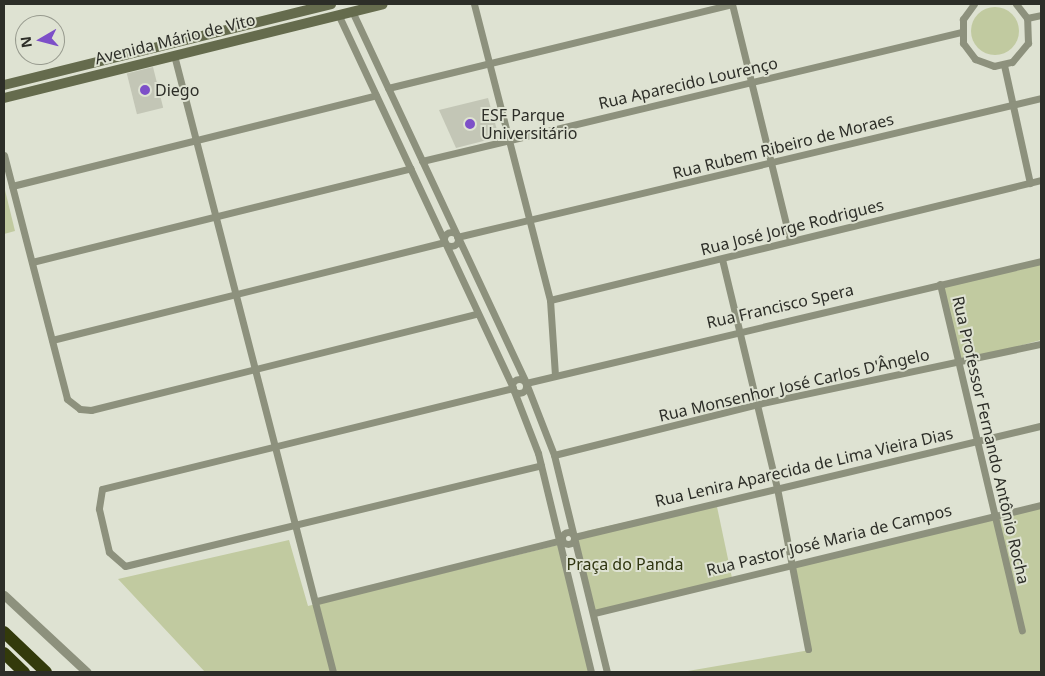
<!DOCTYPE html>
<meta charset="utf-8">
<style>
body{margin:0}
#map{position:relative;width:1045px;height:676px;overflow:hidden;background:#dee2d2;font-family:"Noto Sans",sans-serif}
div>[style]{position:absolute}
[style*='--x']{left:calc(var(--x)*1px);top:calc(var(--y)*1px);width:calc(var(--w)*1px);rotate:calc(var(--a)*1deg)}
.green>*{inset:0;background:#c1caa0}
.round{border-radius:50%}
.building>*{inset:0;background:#c3c6b6;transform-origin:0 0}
.minor>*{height:7px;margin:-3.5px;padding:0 3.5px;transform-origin:3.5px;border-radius:3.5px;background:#8d917d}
.minor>.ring{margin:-3.5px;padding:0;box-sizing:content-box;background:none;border:7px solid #8d917d;border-radius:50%}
.tertiary>*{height:9px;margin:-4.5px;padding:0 4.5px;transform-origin:4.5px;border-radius:4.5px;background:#8d917d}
.secondary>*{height:10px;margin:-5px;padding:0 5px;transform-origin:5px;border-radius:5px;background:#656b4d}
.motorway>*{height:12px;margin:-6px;padding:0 6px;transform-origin:6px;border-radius:6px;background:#333a0b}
.dots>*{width:14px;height:14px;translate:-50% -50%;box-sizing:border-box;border:2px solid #dee2d2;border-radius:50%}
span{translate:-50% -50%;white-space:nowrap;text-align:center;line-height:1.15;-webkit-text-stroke:4px #dee2d2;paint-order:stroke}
.street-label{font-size:16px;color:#2d2e28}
.poi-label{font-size:16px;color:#2d2e28}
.left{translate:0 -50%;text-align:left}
.park-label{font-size:16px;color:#2f350f}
.frame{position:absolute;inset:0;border:5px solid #2d2e28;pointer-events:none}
.north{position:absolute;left:15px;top:15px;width:50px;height:50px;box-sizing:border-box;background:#dee2d2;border:1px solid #979a8e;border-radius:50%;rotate:262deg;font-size:14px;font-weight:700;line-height:20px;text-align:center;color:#2d2e28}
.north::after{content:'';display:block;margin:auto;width:18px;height:22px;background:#7d4fc8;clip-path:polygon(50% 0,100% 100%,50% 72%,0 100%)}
</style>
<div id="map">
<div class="green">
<i class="round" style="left:971px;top:7px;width:48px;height:48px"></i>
<i style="clip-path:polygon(4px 186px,15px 231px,4px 234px)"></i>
<i style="clip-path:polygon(1041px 264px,1041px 340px,959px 362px,940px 284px)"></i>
<i style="clip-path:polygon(716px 502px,732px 578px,594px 613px,574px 539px,586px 531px)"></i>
<i style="clip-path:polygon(1041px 507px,1041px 672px,682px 672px,810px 650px,793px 566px)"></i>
<i style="clip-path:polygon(289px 540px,308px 606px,562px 544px,590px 672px,205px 672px,118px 579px)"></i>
</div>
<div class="building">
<i style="left:153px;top:67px;width:42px;height:27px;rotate:76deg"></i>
<i style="clip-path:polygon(488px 98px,499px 137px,456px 148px,439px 110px)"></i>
</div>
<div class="minor">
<i style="--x:474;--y:4;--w:306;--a:75.6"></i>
<i style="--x:550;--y:300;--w:75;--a:86.2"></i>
<i style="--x:732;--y:4;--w:243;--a:76.2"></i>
<i style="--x:974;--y:4;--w:19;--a:126"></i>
<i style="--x:963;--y:19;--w:24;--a:90"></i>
<i style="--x:963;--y:43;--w:20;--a:53"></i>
<i style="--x:975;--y:59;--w:20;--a:20"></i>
<i style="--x:994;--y:66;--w:18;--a:-13"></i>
<i style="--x:1012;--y:62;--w:25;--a:-50"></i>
<i style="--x:1028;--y:43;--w:25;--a:-92"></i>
<i style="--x:1027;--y:18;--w:18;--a:-128"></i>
<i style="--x:352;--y:11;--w:411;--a:64.9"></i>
<i style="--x:526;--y:383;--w:77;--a:68.7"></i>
<i style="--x:554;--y:455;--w:223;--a:76.3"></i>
<i style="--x:338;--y:14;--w:411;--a:64.9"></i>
<i style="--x:512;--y:386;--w:72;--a:68.8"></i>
<i style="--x:538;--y:453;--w:225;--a:76.4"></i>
<i style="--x:1027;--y:18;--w:14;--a:-12"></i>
<i style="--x:174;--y:55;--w:637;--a:75.55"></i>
<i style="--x:1004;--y:65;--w:121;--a:77.6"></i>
<i style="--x:388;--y:88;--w:354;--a:-13.7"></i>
<i style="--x:4;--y:155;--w:252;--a:75.5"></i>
<i style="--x:67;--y:399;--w:16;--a:38"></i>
<i style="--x:80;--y:409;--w:11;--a:5"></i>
<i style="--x:91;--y:410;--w:398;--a:-14"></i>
<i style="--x:422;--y:161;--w:554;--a:-13.46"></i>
<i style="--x:12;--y:186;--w:375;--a:-14"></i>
<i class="ring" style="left:444px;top:232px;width:7px;height:7px"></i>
<i style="--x:457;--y:237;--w:600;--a:-13.39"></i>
<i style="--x:722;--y:259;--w:236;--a:76.5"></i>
<i style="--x:777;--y:488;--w:164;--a:79.1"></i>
<i style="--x:32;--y:262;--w:390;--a:-13.9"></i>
<i style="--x:940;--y:284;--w:356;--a:76.7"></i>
<i style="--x:550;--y:300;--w:505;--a:-13.73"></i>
<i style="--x:52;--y:340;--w:404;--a:-14"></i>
<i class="ring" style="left:512px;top:379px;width:7px;height:7px"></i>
<i style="--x:526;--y:383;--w:529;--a:-13.33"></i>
<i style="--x:513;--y:388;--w:423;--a:166.2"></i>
<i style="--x:102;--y:489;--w:20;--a:99"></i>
<i style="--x:99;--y:509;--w:44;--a:76.9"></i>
<i style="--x:109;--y:552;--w:21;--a:41"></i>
<i style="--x:125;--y:566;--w:428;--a:-13.6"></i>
<i style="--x:554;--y:455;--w:210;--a:-14"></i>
<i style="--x:758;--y:404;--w:289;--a:-12"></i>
<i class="ring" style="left:562px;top:532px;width:5px;height:5px"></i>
<i style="--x:574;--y:537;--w:480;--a:-13.4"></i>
<i style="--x:317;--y:601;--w:252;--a:-14"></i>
<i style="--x:594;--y:613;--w:460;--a:-13.6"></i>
</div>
<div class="tertiary">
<i style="--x:4;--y:595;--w:113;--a:42.9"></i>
</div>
<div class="secondary">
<i style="--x:4;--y:85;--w:337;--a:-13.9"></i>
<i style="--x:4;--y:98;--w:390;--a:-13.9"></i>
</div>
<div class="motorway">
<i style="--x:4;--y:632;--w:58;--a:43.6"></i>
<i style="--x:4;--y:653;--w:28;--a:44"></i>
</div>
<div class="dots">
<i style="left:145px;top:90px;background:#7d4fc8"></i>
<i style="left:470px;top:124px;background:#7d4fc8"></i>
</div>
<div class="street-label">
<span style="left:175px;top:39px;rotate:-14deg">Avenida Mário de Vito</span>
<span style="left:688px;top:83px;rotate:-13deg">Rua Aparecido Lourenço</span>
<span style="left:783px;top:146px;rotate:-14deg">Rua Rubem Ribeiro de Moraes</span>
<span style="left:792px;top:227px;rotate:-14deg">Rua José Jorge Rodrigues</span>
<span style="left:780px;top:306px;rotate:-13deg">Rua Francisco Spera</span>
<span style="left:794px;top:385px;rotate:-13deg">Rua Monsenhor José Carlos D'Ângelo</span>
<span style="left:991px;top:440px;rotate:77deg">Rua Professor Fernando Antônio Rocha</span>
<span style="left:804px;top:467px;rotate:-13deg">Rua Lenira Aparecida de Lima Vieira Dias</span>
<span style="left:829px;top:540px;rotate:-14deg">Rua Pastor José Maria de Campos</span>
</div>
<div class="poi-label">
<span class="left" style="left:155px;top:90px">Diego</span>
<span class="left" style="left:481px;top:124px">ESF Parque<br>Universitário</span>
</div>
<div class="park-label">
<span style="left:625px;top:564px">Praça do Panda</span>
</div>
<div class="frame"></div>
<div class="north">N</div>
</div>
